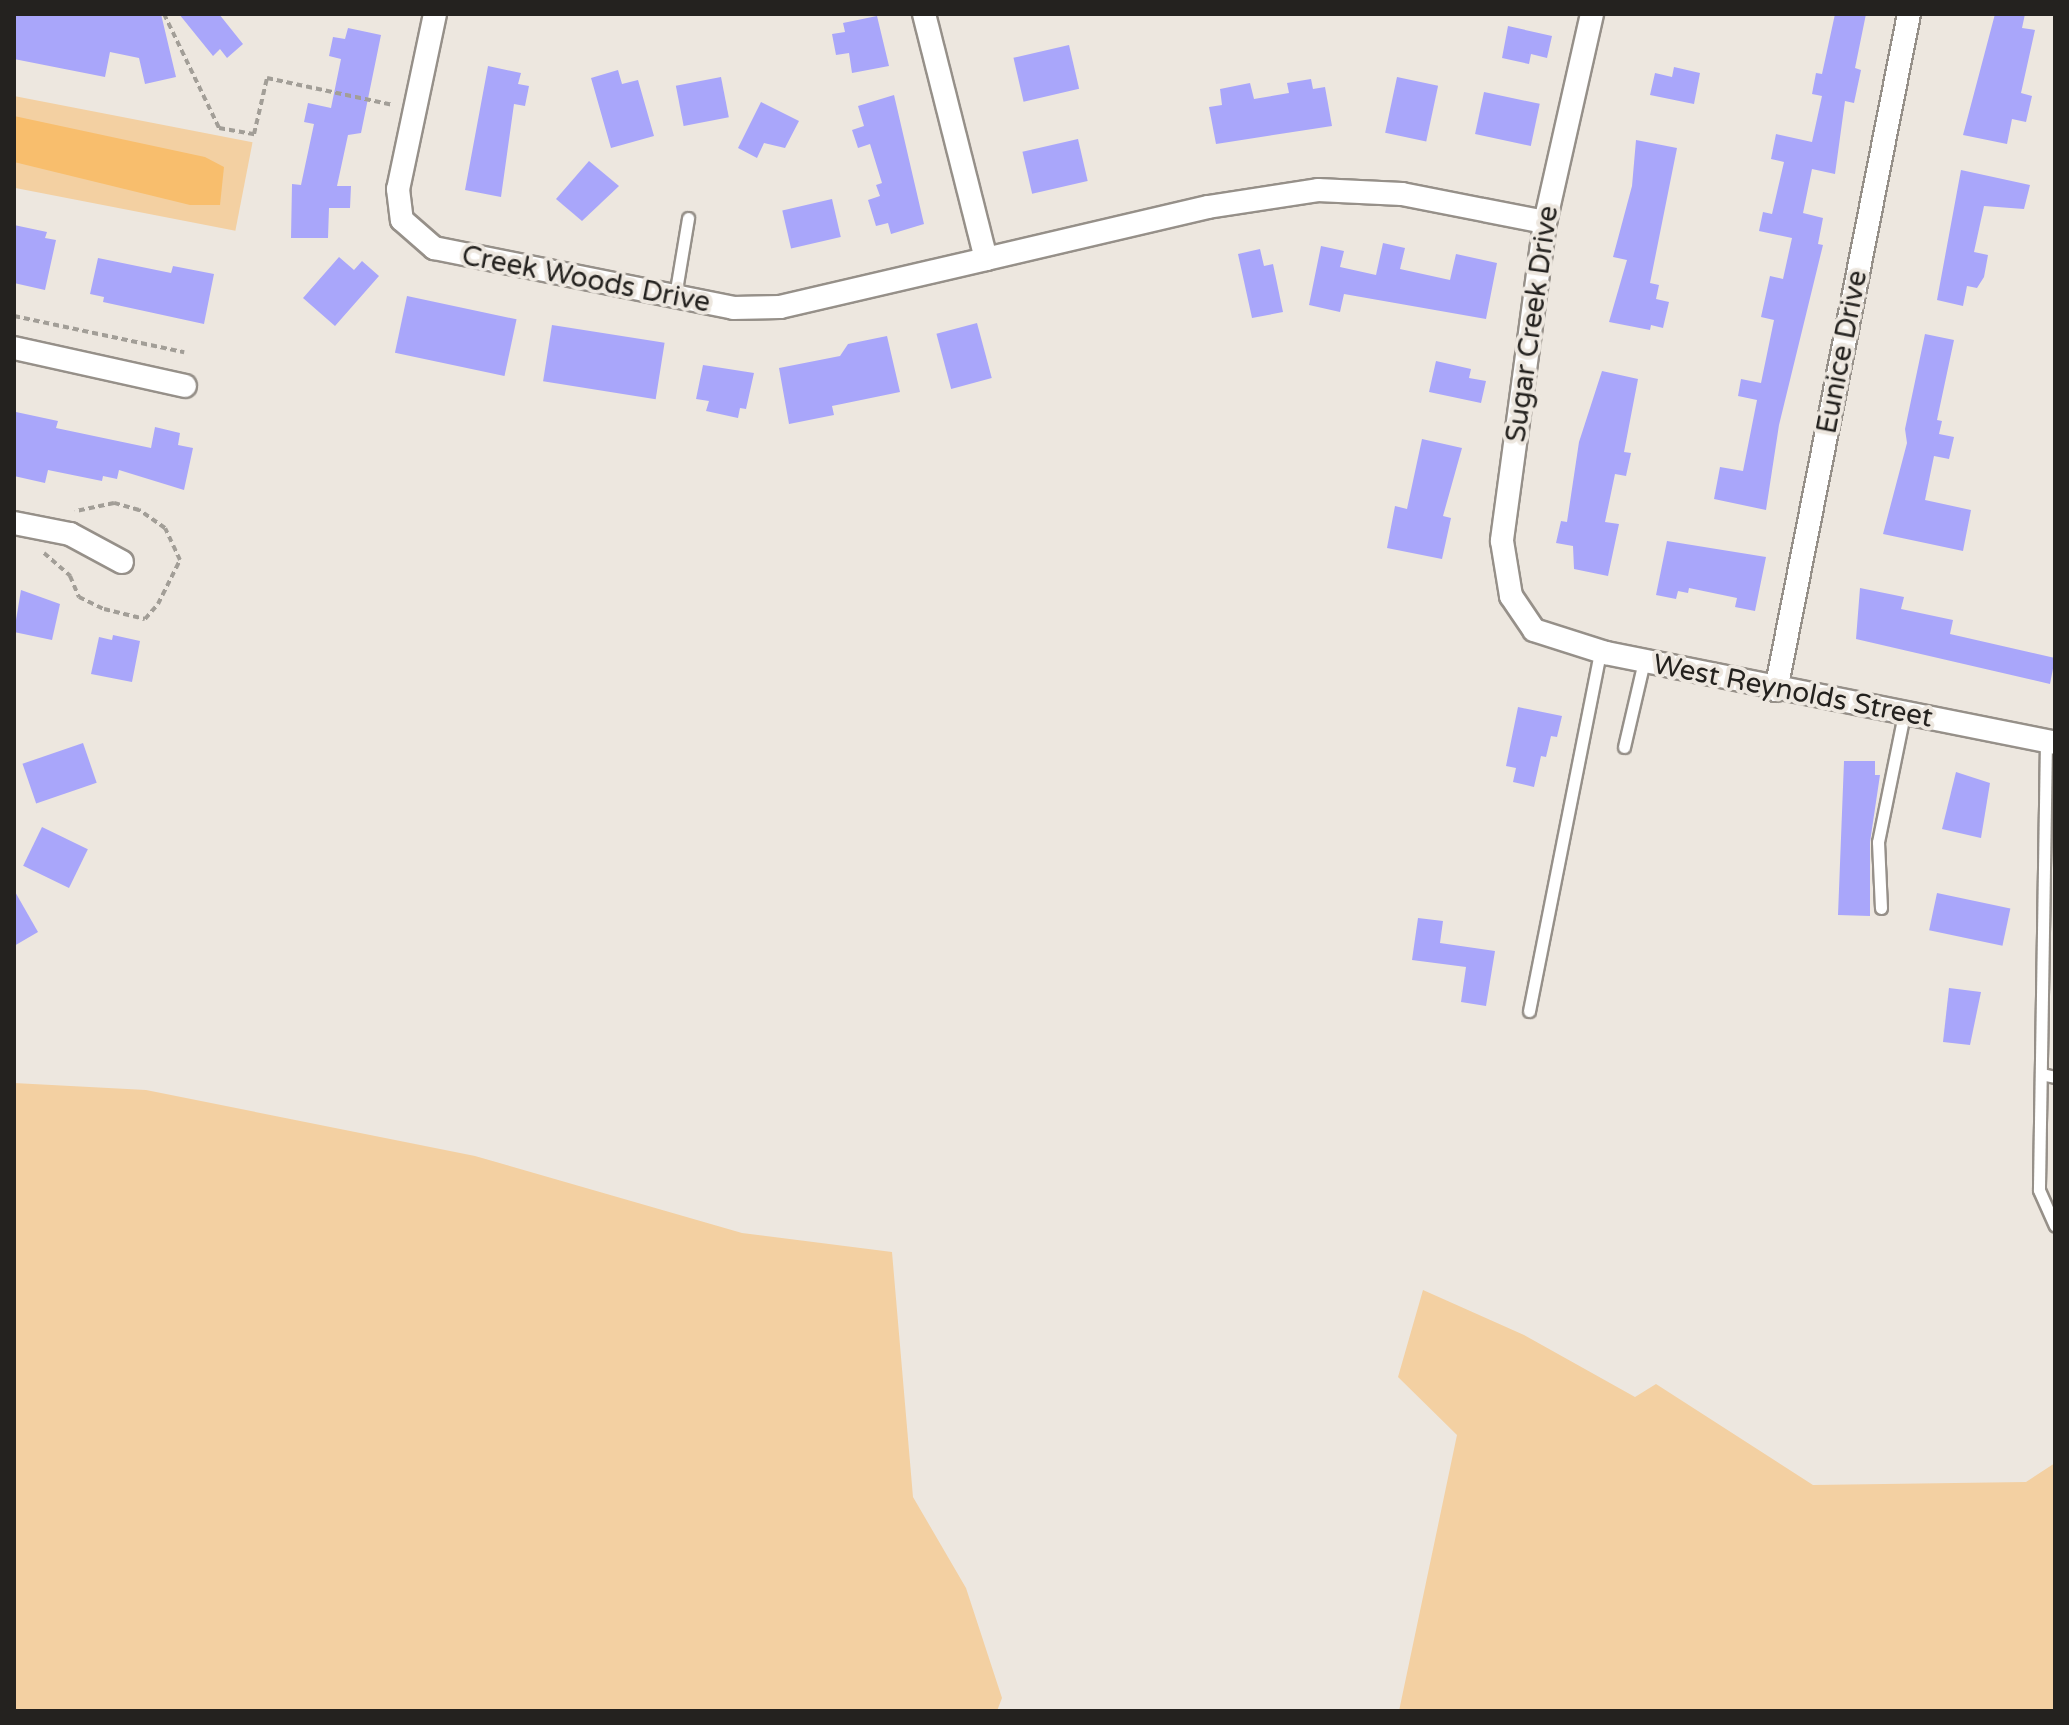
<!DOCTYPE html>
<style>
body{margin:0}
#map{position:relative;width:2069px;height:1725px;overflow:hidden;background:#ede7df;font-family:"Varela Round",sans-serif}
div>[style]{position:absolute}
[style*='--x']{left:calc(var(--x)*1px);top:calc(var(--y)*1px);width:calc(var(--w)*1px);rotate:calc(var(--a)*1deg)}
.green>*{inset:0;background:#f3d0a2;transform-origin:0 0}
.water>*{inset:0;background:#f8be6d}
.building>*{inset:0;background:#a9a6fa;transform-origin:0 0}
.path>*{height:4px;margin-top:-2px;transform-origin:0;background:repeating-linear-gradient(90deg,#a29e97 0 6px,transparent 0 10px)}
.roads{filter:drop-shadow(2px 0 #969089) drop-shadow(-2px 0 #969089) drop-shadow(0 2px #969089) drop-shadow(0 -2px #969089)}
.service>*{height:11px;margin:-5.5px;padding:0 5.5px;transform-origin:5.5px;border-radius:5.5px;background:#fff}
.minor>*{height:22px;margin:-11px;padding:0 11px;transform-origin:11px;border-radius:11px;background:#fff}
span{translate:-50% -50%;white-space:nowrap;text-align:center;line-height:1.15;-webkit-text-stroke:8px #ede7df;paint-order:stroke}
.street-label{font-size:28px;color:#24221f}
.frame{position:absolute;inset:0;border:16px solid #24221f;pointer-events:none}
</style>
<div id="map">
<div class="green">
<i style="left:14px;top:96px;width:243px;height:90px;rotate:11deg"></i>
<i style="clip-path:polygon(14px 1083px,146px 1090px,475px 1156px,742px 1233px,892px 1252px,913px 1497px,966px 1588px,1002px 1698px,997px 1711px,14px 1711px)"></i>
<i style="clip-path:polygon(1423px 1290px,1524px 1335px,1635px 1397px,1656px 1384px,1813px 1485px,2026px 1482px,2055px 1463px,2055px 1711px,1399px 1711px,1457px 1435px,1398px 1377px)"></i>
</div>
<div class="water">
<i style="clip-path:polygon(14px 116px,205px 157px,224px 167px,220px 205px,190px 205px,14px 162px)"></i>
</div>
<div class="building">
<i style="clip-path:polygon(14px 14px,161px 14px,176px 77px,145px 84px,139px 58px,110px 52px,105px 77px,14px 59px)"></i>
<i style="clip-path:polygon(179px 14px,219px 14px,243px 44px,227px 58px,220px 49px,213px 56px)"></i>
<i style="clip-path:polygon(1835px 14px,1866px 14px,1855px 68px,1861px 70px,1854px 103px,1845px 101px,1835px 174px,1812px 169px,1803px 213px,1823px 218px,1818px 244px,1823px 245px,1779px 425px,1766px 510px,1714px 499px,1720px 467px,1743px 471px,1757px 400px,1738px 396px,1741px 379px,1761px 383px,1774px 320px,1761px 317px,1770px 276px,1783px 279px,1792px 238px,1759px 231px,1763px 212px,1772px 214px,1784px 162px,1771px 159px,1776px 134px,1812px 142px,1822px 96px,1812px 94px,1816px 73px,1822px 74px)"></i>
<i style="clip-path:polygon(1995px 14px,2025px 14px,2022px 28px,2035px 30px,2021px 93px,2032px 96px,2026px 122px,2012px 119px,2007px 144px,1963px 135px)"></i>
<i style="clip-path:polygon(877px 16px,889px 66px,852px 73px,849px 53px,836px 55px,832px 34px,845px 32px,843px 23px)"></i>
<i style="clip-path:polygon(1508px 26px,1552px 36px,1547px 58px,1531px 54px,1529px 64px,1502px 58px)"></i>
<i style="clip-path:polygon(348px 28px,381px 35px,361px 133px,348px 135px,337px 186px,351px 186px,350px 208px,329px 208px,328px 238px,291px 238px,292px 184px,301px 185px,314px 124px,304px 122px,308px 103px,331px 108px,341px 59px,329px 56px,333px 37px,345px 39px)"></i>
<i style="left:1069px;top:45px;width:45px;height:57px;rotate:77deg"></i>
<i style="clip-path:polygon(488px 66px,521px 73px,518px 84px,529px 86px,525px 106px,514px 104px,501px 197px,465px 190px)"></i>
<i style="clip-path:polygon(1674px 67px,1700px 73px,1694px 104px,1650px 95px,1655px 73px,1672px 77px)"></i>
<i style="clip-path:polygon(618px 70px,622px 84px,638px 80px,654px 136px,611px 148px,591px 78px)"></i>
<i style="left:721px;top:77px;width:41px;height:46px;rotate:79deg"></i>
<i style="left:1397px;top:77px;width:42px;height:57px;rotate:12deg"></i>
<i style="clip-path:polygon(1311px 79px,1313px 89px,1325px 87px,1332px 126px,1216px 144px,1209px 107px,1222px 105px,1220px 89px,1250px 83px,1254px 99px,1289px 93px,1287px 83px)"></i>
<i style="left:1484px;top:92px;width:57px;height:43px;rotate:12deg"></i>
<i style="clip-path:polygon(894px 95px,924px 224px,891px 234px,888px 223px,876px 226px,868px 200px,880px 196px,876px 185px,882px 183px,870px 144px,858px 148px,852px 130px,864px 126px,858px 106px)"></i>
<i style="clip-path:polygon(761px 102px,799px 121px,785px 148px,764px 143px,757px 158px,738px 148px)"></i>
<i style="left:1078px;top:139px;width:43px;height:57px;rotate:77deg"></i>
<i style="clip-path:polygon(1636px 140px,1677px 148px,1650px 283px,1659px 285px,1656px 299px,1669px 302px,1663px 328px,1651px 325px,1650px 330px,1609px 322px,1627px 260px,1613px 257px,1632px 186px)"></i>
<i style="clip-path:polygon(589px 161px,619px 186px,582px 221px,556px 199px)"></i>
<i style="clip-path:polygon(1961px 170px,2030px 185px,2024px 209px,1984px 206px,1974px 252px,1988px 255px,1984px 277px,1977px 288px,1967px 286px,1963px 306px,1937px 300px)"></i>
<i style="left:832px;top:199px;width:39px;height:51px;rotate:77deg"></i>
<i style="clip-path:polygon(14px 225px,47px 232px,45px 238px,56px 240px,45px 290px,14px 283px)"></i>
<i style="clip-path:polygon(1383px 243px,1405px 248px,1400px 269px,1450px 280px,1456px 254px,1497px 263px,1486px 319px,1344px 294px,1340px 312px,1309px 305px,1321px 246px,1344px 251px,1340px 267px,1376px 275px)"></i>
<i style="clip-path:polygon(1260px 249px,1264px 266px,1273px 264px,1283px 312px,1252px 318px,1238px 254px)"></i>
<i style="clip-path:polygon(339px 257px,354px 270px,362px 261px,379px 276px,335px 326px,303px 298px)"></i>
<i style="clip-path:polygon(98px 258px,171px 273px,173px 266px,214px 274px,204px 324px,103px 302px,104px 297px,90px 294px)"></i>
<i style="left:407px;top:296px;width:112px;height:58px;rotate:12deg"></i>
<i style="left:977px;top:323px;width:57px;height:42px;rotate:75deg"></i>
<i style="left:552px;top:325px;width:114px;height:57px;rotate:9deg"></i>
<i style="clip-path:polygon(1925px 334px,1954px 340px,1937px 420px,1942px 421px,1939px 434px,1954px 437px,1949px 459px,1934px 456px,1925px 500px,1971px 510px,1963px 551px,1883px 534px,1907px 443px,1905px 429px)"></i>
<i style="clip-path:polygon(887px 336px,900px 392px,832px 406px,834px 415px,789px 424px,779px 368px,840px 356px,848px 344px)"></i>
<i style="clip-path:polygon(1436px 361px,1471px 369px,1469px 378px,1486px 381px,1481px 403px,1429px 392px)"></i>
<i style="clip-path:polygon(703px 365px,754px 373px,746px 409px,740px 408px,738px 418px,706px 411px,709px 401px,696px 399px)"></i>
<i style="clip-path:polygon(1602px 371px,1638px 379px,1624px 452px,1631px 453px,1626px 476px,1615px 474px,1605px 522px,1619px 524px,1608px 576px,1574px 569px,1573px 546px,1556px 543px,1561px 521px,1567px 522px,1579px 442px)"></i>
<i style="clip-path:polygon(16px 412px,58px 421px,56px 428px,151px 448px,155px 427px,180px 433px,178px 445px,193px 448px,184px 490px,119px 470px,117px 479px,103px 476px,102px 481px,48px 470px,45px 483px,14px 476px)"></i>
<i style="clip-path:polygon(1422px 439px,1462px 448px,1443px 516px,1451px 518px,1442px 559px,1387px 548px,1395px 506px,1407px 509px)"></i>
<i style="clip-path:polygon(1667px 541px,1766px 557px,1755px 611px,1735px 607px,1737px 598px,1689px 588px,1688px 593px,1678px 591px,1676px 599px,1656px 595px)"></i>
<i style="clip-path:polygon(1860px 588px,1904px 597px,1901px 609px,1953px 620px,1950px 634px,2055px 658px,2050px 684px,1856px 639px)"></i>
<i style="clip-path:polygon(21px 590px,60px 604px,52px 640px,14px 632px)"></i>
<i style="clip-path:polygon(113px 635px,140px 641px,132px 682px,91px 674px,99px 637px,112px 640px)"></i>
<i style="clip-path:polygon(1518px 707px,1562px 716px,1557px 737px,1551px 736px,1546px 757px,1541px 756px,1534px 787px,1513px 782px,1516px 768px,1506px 766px)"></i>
<i style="left:83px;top:743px;width:42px;height:64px;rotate:71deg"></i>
<i style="clip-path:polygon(1844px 761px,1875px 761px,1875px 775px,1880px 775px,1870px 842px,1870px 916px,1838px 915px)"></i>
<i style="clip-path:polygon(1956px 772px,1990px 783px,1981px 838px,1942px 829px)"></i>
<i style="left:42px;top:827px;width:51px;height:43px;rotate:26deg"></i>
<i style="clip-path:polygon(14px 890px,38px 932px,14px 946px)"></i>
<i style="left:1937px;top:893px;width:75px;height:38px;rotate:12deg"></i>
<i style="clip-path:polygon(1418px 918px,1443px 921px,1440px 943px,1495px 951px,1486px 1006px,1461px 1002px,1466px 967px,1412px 960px)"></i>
<i style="clip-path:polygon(1949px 988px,1981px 992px,1970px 1045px,1943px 1042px)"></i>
</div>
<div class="path">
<i style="--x:164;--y:14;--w:127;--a:64.2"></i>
<i style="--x:219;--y:128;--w:36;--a:10"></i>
<i style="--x:254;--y:134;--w:57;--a:-76.9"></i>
<i style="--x:267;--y:78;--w:129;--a:12.1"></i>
<i style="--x:14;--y:316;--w:174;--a:12"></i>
<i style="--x:44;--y:553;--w:35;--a:41"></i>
<i style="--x:70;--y:576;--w:23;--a:67"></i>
<i style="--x:79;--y:597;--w:28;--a:26"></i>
<i style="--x:104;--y:609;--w:42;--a:13.7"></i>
<i style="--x:145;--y:619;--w:20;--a:-49"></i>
<i style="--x:158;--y:604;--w:49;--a:-63.4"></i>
<i style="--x:180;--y:560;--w:35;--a:-115"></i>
<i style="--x:165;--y:528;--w:32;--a:-145"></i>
<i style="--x:139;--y:510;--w:26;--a:-164"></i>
<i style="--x:114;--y:503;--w:40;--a:168"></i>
</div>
<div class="roads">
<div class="service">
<i style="--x:675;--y:296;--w:79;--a:-80.5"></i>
<i style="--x:2046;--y:741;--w:449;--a:90.9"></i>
<i style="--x:2039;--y:1190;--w:39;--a:66"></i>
<i style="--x:1624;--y:747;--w:88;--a:-76.9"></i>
<i style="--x:1881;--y:908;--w:66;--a:-92.6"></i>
<i style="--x:1878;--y:842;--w:131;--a:-78.5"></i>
<i style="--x:1529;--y:1011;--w:367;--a:-78.8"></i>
<i style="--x:2041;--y:1074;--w:14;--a:12"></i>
</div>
<div class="minor">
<i style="--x:435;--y:14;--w:179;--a:101.9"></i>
<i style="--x:398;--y:189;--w:31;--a:83"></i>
<i style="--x:402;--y:220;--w:43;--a:41.2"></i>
<i style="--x:434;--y:248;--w:305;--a:11.3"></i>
<i style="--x:733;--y:308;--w:47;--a:-1.2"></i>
<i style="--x:780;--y:307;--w:212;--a:-13.1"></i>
<i style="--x:986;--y:259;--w:253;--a:-104.2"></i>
<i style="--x:1592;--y:14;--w:213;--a:102.7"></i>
<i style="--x:1545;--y:222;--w:322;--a:97.7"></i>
<i style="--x:1502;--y:541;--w:56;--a:80.7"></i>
<i style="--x:1511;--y:596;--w:41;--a:55.9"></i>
<i style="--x:1534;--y:630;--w:76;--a:17.7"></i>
<i style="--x:1606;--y:653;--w:458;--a:11.3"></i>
<i style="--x:986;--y:259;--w:228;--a:-13.2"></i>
<i style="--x:1208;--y:207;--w:111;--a:-8.8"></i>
<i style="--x:1318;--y:190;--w:84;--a:2.7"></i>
<i style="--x:1402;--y:194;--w:146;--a:11.1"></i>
<i style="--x:14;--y:348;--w:175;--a:12.5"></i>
<i style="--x:14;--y:523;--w:57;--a:11.1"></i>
<i style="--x:70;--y:534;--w:59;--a:28.3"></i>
<i style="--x:1776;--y:690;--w:689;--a:-78.87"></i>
</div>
</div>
<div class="street-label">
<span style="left:586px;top:279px;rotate:11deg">Creek Woods Drive</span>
<span style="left:1532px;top:324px;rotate:-82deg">Sugar Creek Drive</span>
<span style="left:1842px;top:352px;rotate:-79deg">Eunice Drive</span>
<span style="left:1793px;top:691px;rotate:11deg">West Reynolds Street</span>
</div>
<div class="frame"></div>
</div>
